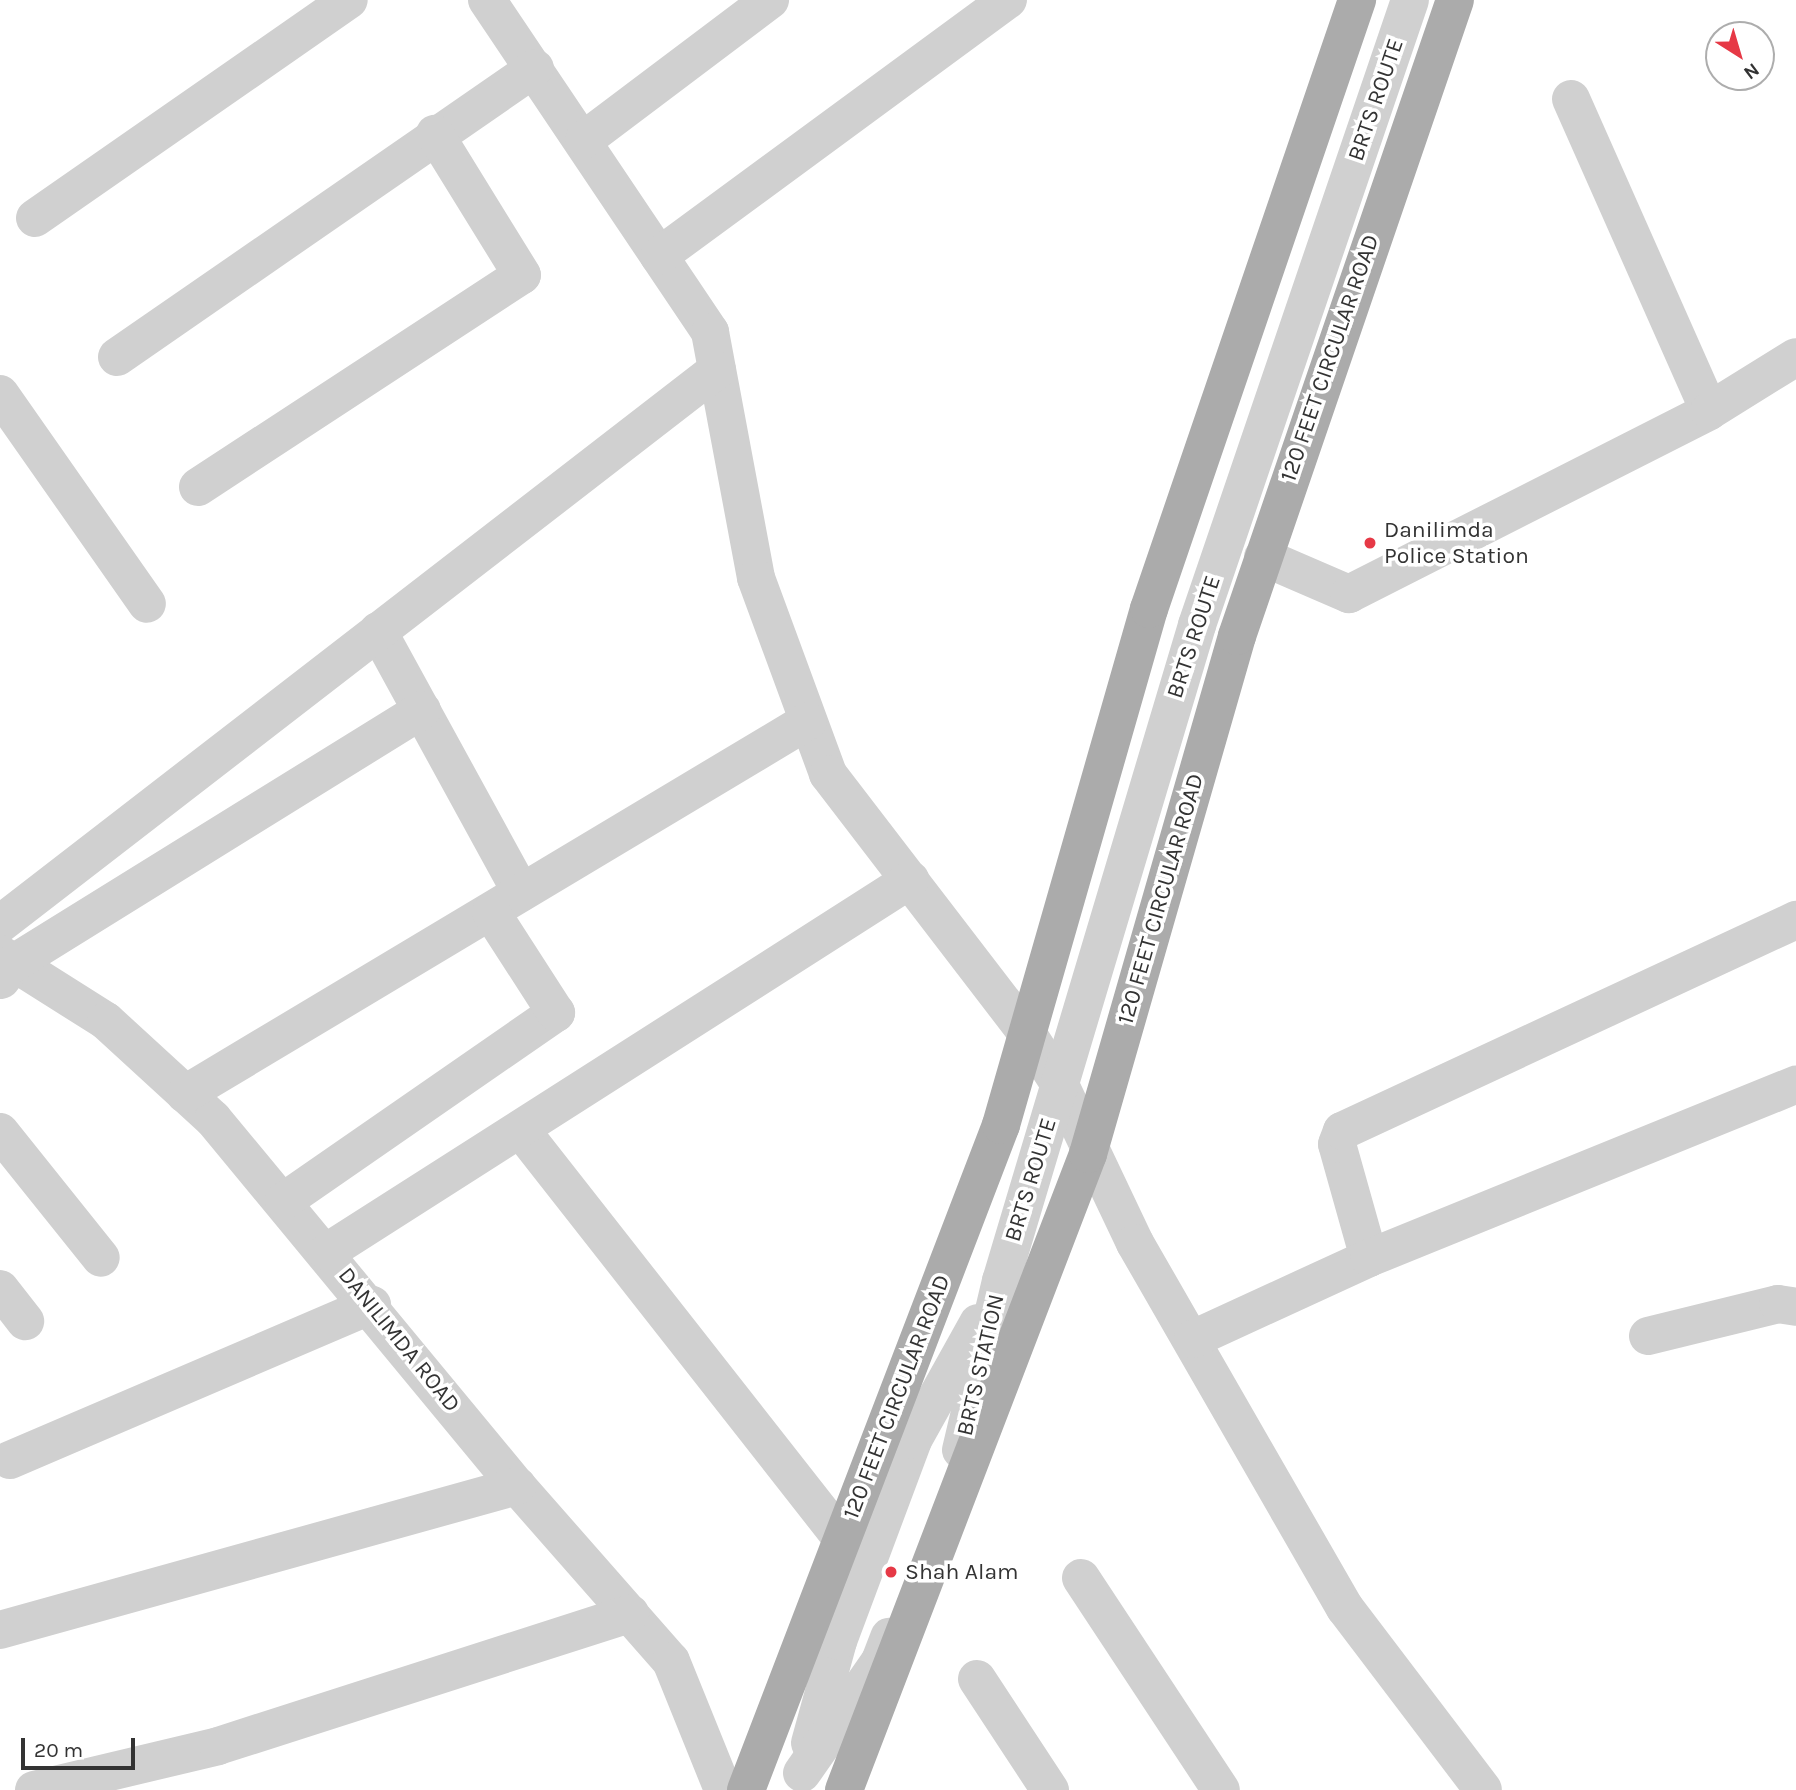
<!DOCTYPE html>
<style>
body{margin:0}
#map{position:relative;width:1796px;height:1790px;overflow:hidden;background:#fff;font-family:Karla,sans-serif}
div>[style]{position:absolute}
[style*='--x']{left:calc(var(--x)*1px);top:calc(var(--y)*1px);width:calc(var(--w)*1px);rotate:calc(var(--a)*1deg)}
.minor>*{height:38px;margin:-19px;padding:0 19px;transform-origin:19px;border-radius:19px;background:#d0d0d0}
.major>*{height:38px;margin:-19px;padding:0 19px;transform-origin:19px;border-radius:19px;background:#ababab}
.dots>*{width:19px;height:19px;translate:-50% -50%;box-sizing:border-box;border:4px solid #fff;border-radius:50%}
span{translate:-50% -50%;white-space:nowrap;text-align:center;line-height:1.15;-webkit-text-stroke:7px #fff;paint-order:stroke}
.street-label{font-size:23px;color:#333}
.poi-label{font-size:23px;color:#333}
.left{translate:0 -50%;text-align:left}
.north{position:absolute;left:1705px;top:21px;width:70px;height:70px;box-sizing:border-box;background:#fff;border:2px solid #adadad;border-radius:50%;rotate:143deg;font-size:19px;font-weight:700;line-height:28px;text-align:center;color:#333}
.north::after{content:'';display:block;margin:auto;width:24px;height:32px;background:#e63946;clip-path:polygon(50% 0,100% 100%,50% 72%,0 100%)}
.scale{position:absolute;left:21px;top:1738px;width:114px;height:32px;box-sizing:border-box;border:4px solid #333;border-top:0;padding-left:9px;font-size:21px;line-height:24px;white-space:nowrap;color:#333;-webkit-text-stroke:5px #fff;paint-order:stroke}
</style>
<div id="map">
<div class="minor">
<i style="--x:487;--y:0;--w:400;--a:56.1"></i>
<i style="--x:710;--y:332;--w:250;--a:79.4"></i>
<i style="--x:756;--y:578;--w:209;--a:69.8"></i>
<i style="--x:828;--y:774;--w:327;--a:52.5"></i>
<i style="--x:1027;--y:1033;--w:62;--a:57.6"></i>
<i style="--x:1060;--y:1085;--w:175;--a:64.6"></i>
<i style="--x:1135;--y:1243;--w:421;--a:60.1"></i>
<i style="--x:1345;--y:1608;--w:228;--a:52.8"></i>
<i style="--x:1571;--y:99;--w:341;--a:66.1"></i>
<i style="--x:584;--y:140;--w:233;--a:-37"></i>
<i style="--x:35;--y:218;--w:382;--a:-34.8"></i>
<i style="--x:659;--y:256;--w:433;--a:-36.3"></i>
<i style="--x:117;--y:357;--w:508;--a:-34.66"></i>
<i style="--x:0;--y:394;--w:256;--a:55"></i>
<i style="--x:198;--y:487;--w:387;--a:-33.2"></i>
<i style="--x:522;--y:275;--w:166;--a:-121.7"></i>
<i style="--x:1263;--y:557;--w:94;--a:23.3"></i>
<i style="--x:1349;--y:594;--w:404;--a:-26.9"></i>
<i style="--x:1709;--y:411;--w:102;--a:-31.8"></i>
<i style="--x:378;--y:631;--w:298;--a:61.3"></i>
<i style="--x:0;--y:924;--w:906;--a:-37.69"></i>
<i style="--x:0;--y:954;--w:125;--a:32.3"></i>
<i style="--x:106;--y:1021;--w:145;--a:42.5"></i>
<i style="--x:213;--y:1119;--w:477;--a:50.4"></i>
<i style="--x:517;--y:1486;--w:233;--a:48.7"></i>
<i style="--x:671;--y:1661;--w:139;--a:68"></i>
<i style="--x:1;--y:980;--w:21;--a:-53"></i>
<i style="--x:14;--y:963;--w:480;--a:-31.8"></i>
<i style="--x:185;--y:1094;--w:726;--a:-30.91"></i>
<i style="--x:521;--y:1130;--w:520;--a:51.87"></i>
<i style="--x:0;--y:1132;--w:161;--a:51.3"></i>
<i style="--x:284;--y:1201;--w:331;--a:-34.7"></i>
<i style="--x:556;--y:1013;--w:120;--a:-122.8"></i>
<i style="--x:327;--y:1252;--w:692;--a:-32.54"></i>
<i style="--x:1369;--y:1258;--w:118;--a:-105.7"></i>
<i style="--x:1337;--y:1144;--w:14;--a:-69"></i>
<i style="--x:1342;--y:1131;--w:501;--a:-24.93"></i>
<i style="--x:0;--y:1289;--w:41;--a:52"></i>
<i style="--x:1648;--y:1336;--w:134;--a:-13.8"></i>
<i style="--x:1778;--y:1304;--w:18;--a:9"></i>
<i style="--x:1193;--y:1339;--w:194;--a:-24.7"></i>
<i style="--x:1369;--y:1258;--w:461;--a:-22.1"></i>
<i style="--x:961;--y:1450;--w:174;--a:-76.7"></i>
<i style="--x:1001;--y:1281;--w:685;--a:-73.36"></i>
<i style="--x:1197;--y:625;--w:660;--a:-71.18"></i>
<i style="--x:10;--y:1460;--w:394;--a:-23.2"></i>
<i style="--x:1081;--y:1578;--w:254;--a:56.6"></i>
<i style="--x:0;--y:1630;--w:537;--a:-15.56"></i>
<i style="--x:977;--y:1679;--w:133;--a:56.7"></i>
<i style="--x:810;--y:1743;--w:106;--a:-74.6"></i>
<i style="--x:838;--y:1641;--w:215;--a:-69.5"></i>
<i style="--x:913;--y:1440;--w:134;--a:-60.9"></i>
<i style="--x:802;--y:1773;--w:136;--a:-55.1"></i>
<i style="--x:880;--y:1661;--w:26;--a:-69"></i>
<i style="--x:34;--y:1790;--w:189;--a:-13.4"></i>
<i style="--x:218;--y:1746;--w:433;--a:-17.8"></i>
</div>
<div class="major">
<i style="--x:746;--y:1790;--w:712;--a:-69.02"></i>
<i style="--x:1001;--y:1125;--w:537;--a:-74"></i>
<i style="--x:1149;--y:609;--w:644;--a:-71.14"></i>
<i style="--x:844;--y:1790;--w:681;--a:-69.01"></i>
<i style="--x:1088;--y:1154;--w:539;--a:-73.95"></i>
<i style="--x:1237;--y:636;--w:672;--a:-71.08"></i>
</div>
<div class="dots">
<i style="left:1370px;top:543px;background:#e63946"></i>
<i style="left:891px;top:1572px;background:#e63946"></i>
</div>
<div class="street-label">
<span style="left:1376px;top:100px;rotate:-71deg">BRTS ROUTE</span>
<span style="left:1330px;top:358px;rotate:-71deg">120 FEET CIRCULAR ROAD</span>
<span style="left:1194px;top:637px;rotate:-72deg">BRTS ROUTE</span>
<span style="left:1161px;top:899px;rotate:-74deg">120 FEET CIRCULAR ROAD</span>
<span style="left:1031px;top:1180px;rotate:-73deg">BRTS ROUTE</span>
<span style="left:399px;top:1340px;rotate:51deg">DANILIMDA ROAD</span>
<span style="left:981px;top:1365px;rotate:-77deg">BRTS STATION</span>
<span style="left:897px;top:1397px;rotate:-69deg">120 FEET CIRCULAR ROAD</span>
</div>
<div class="poi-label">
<span class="left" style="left:1384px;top:543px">Danilimda<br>Police Station</span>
<span class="left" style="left:905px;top:1572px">Shah Alam</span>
</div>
<div class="north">N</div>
<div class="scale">20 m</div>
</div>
